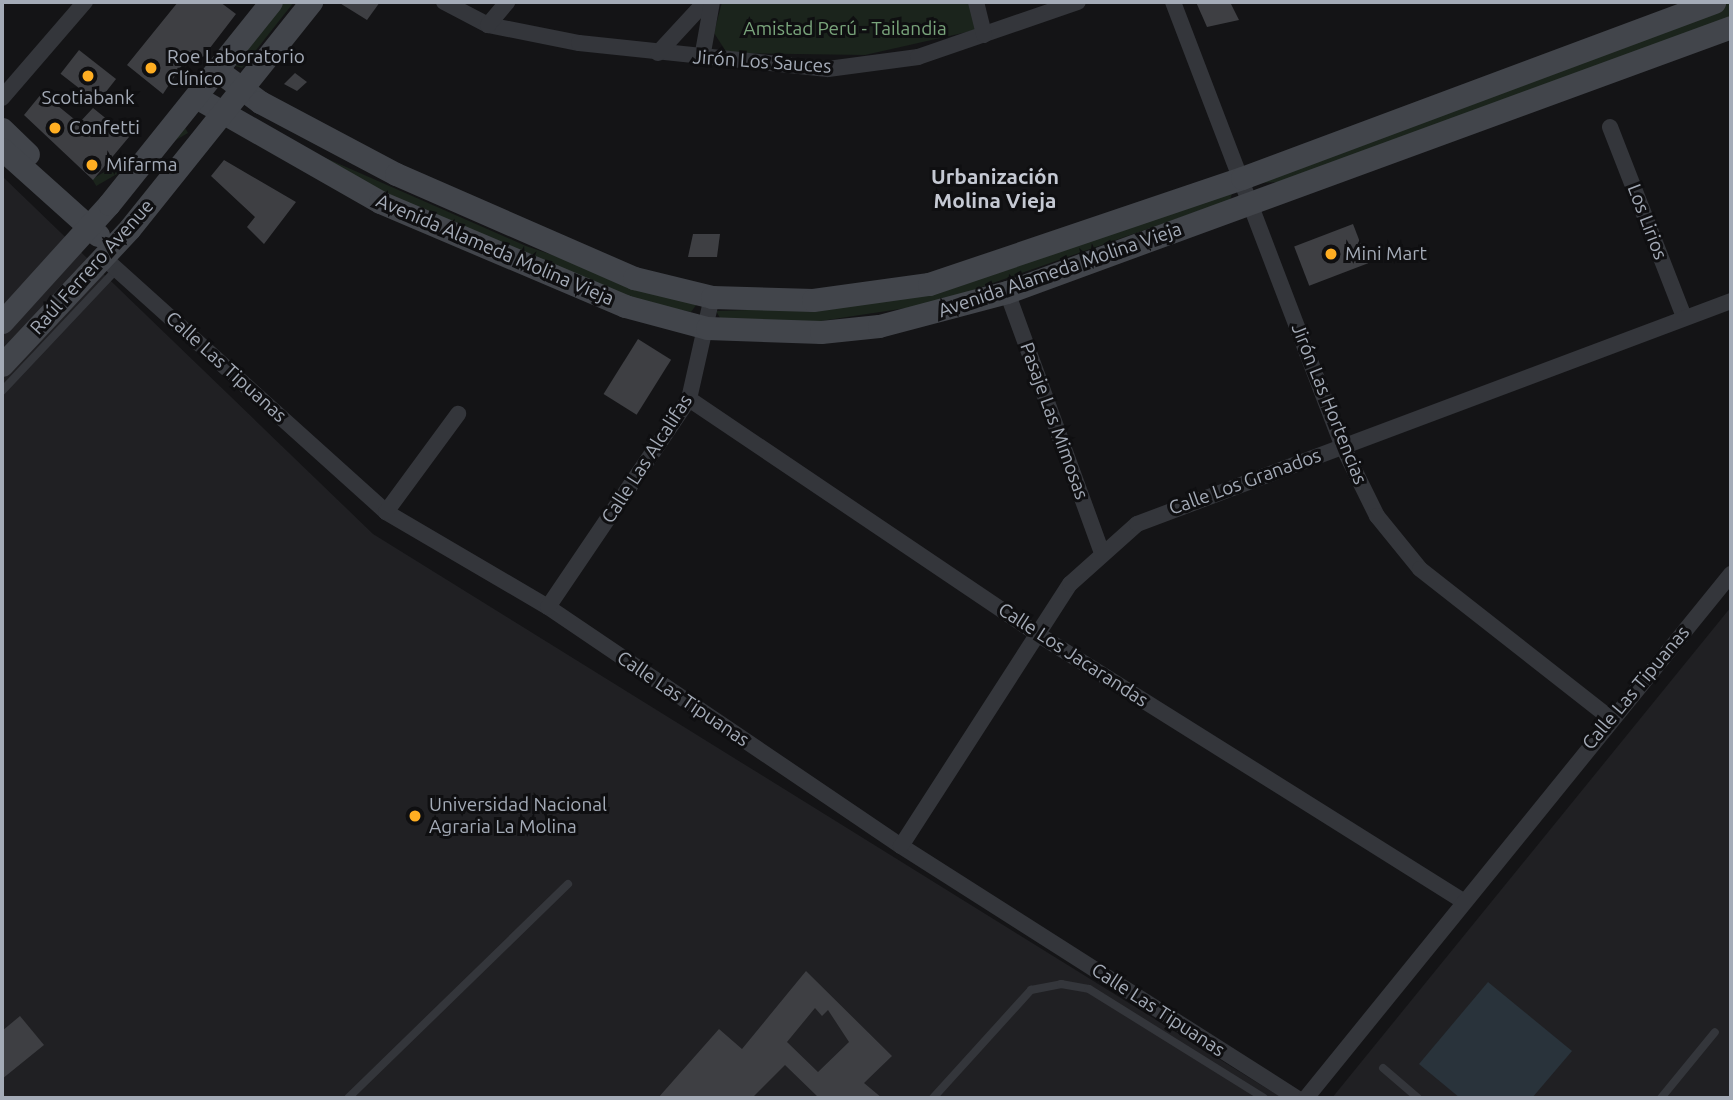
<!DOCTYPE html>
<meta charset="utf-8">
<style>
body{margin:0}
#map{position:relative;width:1733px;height:1100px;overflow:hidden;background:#141416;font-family:Ubuntu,sans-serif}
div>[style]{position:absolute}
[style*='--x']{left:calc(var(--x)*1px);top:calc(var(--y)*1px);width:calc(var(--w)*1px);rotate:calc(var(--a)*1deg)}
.built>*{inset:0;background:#202023}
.green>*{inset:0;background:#1b241c;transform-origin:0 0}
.water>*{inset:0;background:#29333b}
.building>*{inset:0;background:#3e3f43;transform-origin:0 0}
.lane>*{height:8px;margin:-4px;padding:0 4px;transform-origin:4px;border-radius:4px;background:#34363b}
.street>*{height:16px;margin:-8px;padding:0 8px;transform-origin:8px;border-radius:8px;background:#34363b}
.secondary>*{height:23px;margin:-11.5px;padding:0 11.5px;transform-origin:11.5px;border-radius:11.5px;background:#42454b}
.dots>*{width:19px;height:19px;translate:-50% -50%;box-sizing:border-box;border:4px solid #0f0f11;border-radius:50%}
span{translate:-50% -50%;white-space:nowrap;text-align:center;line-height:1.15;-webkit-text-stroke:6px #0f0f11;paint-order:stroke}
.park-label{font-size:19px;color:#79a47b}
.poi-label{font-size:19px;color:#a4abb7}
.left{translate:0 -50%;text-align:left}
.street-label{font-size:19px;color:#a4abb7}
.neighbourhood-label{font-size:21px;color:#c5c9d3;font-weight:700}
.frame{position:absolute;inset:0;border:4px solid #a4abb7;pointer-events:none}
</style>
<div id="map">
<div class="built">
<i style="clip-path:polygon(2px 176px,373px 534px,1282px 1098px,2px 1098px)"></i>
<i style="clip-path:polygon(1731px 607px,1731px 1098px,1332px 1098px)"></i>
</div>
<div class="green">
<i style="clip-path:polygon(278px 2px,294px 2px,242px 68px,232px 65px)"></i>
<i style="clip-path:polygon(722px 2px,969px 2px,976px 30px,865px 55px,727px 53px,714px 33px)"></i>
<i style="clip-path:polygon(1731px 2px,1731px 17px,1279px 182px,1260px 183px)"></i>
<i style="left:184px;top:126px;width:8px;height:106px;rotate:60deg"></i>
<i style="clip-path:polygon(312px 152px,526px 246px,697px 304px,691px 312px,633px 300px,329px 170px)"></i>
<i style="clip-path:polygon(1234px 187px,1230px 200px,933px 304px,814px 322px,720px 318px,716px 311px,820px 308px)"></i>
</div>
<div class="water">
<i style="clip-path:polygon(1488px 982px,1572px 1051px,1532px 1098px,1460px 1098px,1419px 1064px)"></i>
</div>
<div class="building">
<i style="clip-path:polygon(178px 2px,220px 2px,236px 14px,203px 57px,192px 50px,163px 94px,127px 65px)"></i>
<i style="clip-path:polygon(338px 2px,380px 2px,367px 20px)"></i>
<i style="clip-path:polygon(1196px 2px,1230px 2px,1239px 20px,1207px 27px)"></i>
<i style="left:79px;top:50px;width:47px;height:30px;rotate:38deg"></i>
<i style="clip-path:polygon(295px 73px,307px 82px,297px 91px,284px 84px)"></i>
<i style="clip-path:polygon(42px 93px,79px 123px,93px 108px,129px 137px,93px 180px,24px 115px)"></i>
<i style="clip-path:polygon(224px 160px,296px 202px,264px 244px,247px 227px,255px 217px,211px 176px)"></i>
<i style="left:1353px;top:224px;width:42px;height:63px;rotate:69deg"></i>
<i style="clip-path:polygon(693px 234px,720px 234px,717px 257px,688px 257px)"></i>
<i style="left:638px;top:339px;width:39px;height:65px;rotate:32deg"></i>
<i style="clip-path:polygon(evenodd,806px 971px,892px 1056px,864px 1083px,882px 1098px,819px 1098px,785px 1065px,752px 1098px,658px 1098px,719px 1029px,742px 1049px,806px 971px,815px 1008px,822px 1016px,828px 1010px,849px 1042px,818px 1072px,787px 1042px,815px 1008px)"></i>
<i style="clip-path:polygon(20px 1016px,44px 1045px,2px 1079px,2px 1031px)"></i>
</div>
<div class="lane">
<i style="--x:2;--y:391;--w:168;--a:-46.7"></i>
<i style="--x:1383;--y:1068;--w:46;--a:40.6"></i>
<i style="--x:348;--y:1098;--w:307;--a:-44.2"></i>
<i style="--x:933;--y:1098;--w:146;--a:-47.8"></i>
<i style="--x:1031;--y:990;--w:31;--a:-11"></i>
<i style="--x:1061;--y:984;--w:28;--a:10"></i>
<i style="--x:1089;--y:989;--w:206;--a:31.9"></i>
<i style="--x:1661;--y:1098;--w:85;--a:-50.7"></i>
</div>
<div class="street">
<i style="--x:444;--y:2;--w:50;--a:27.6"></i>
<i style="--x:488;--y:25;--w:93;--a:11.2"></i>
<i style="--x:579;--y:43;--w:250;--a:6"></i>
<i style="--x:828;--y:69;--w:91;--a:-7.6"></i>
<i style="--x:918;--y:57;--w:169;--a:-19"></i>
<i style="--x:976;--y:2;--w:34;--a:76"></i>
<i style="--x:1173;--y:2;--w:476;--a:69.1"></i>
<i style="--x:1343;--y:447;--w:77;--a:63.8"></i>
<i style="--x:1377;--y:516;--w:68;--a:50.9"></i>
<i style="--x:1420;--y:569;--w:241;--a:38.1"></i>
<i style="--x:488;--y:25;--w:30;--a:-50"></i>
<i style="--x:658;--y:53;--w:69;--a:-47.3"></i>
<i style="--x:702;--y:58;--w:57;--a:-79.9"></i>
<i style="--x:2;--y:98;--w:127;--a:-49.2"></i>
<i style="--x:1610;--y:127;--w:204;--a:68.7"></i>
<i style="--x:103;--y:257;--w:381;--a:42"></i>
<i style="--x:386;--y:512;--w:188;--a:30.4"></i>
<i style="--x:548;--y:607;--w:426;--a:34.1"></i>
<i style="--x:901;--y:846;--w:469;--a:32.5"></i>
<i style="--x:1007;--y:292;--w:275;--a:70"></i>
<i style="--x:689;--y:399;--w:422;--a:34"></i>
<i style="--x:1039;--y:635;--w:501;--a:32.1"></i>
<i style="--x:386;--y:512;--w:122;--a:-53.7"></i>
<i style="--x:548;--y:607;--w:251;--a:-55.9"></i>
<i style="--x:689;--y:399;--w:105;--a:-77.3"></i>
<i style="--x:901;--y:846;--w:312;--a:-57.2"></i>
<i style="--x:1070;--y:584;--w:90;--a:-41.8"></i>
<i style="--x:1137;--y:524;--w:634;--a:-20.58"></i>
<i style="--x:1306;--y:1098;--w:675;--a:-50.96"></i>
</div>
<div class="secondary">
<i style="--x:217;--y:70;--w:54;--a:36.7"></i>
<i style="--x:260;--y:102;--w:154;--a:27.9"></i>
<i style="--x:396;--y:174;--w:260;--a:23.6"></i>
<i style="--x:634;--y:278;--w:80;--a:13.7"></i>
<i style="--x:712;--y:297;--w:101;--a:1.7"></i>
<i style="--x:813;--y:300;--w:117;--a:-7.9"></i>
<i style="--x:929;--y:284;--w:330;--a:-18.7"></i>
<i style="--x:1242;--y:178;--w:504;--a:-20.45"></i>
<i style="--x:196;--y:97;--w:212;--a:29.7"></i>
<i style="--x:380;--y:202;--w:266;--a:23"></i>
<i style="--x:625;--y:306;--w:85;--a:15"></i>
<i style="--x:707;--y:328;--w:114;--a:2"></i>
<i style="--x:821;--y:332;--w:58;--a:-5.9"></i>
<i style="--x:879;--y:326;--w:132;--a:-14.9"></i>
<i style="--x:1007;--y:292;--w:771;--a:-20.1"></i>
<i style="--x:2;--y:129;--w:36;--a:44"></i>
<i style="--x:2;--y:149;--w:129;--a:41.9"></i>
<i style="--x:2;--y:322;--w:159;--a:-47.8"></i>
<i style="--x:109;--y:204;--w:259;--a:-51.3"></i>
<i style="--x:2;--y:365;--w:187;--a:-46.9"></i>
<i style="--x:130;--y:228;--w:290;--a:-51.3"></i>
</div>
<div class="dots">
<i style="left:151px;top:68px;background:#ffae22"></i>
<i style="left:88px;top:76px;background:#ffae22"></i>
<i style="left:55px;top:128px;background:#ffae22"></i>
<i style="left:92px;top:165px;background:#ffae22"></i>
<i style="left:1331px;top:254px;background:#ffae22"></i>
<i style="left:415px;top:816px;background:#ffae22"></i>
</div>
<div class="park-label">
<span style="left:845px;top:29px">Amistad Perú - Tailandia</span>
</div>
<div class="poi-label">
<span class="left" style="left:167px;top:68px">Roe Laboratorio<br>Clínico</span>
<span style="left:88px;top:98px">Scotiabank</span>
<span class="left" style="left:69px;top:128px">Confetti</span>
<span class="left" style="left:106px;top:165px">Mifarma</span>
<span class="left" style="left:1345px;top:254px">Mini Mart</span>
<span class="left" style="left:429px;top:816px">Universidad Nacional<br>Agraria La Molina</span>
</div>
<div class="street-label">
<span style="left:762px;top:62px;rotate:4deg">Jirón Los Sauces</span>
<span style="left:1647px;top:222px;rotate:69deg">Los Lirios</span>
<span style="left:495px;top:250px;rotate:23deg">Avenida Alameda Molina Vieja</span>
<span style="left:92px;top:267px;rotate:-48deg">Raúl Ferrero Avenue</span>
<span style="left:1060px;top:270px;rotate:-19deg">Avenida Alameda Molina Vieja</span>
<span style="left:226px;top:367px;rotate:42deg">Calle Las Tipuanas</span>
<span style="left:1329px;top:404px;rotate:68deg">Jirón Las Hortencias</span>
<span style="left:1054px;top:421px;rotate:70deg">Pasaje Las Mimosas</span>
<span style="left:647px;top:459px;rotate:-57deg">Calle Las Alcalifas</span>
<span style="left:1245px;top:482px;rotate:-20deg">Calle Los Granados</span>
<span style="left:1073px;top:655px;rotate:33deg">Calle Los Jacarandas</span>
<span style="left:1636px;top:688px;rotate:-50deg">Calle Las Tipuanas</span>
<span style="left:683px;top:699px;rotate:34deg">Calle Las Tipuanas</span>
<span style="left:1158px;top:1010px;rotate:33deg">Calle Las Tipuanas</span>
</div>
<div class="neighbourhood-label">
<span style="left:995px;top:188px">Urbanización<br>Molina Vieja</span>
</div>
<div class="frame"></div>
</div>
